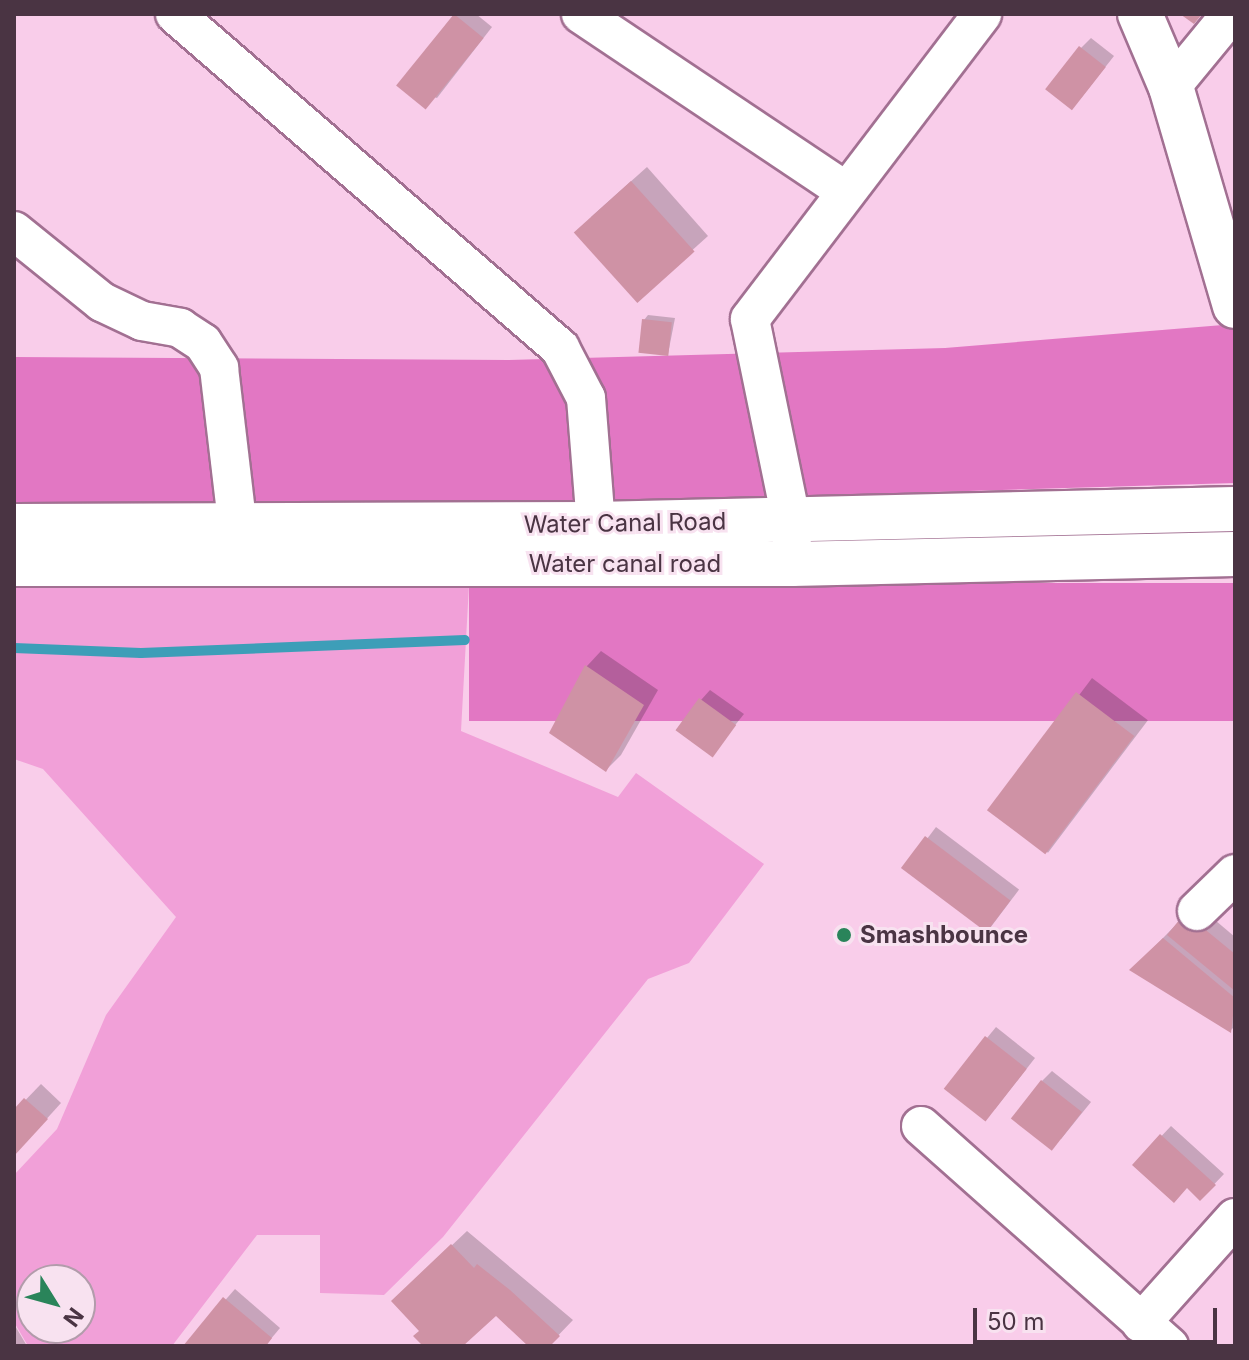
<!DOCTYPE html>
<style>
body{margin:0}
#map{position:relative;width:1249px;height:1360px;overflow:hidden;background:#f9cdea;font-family:Inter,sans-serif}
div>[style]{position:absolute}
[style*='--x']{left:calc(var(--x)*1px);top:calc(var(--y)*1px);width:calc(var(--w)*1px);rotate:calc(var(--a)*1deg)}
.green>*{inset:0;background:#f1a0d8}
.forest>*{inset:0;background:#e277c3;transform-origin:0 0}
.shadow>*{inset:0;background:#0003;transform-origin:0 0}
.stream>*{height:10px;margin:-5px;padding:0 5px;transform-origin:5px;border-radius:5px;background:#3d9eb8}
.building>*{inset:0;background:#cf92a5;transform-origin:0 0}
.roads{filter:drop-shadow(2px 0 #a27092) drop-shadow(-2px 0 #a27092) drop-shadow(0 2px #a27092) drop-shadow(0 -2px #a27092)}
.street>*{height:38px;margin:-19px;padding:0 19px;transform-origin:19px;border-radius:19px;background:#fff}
.secondary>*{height:44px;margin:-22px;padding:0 22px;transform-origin:22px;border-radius:22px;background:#fff}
.dots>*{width:22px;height:22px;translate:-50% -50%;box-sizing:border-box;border:4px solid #f8e2f0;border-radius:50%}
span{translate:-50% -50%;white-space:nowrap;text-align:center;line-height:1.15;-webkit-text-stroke:6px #f8e2f0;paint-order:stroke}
.street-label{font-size:24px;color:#4a3443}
.poi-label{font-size:24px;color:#4a3443;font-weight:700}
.left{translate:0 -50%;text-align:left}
.frame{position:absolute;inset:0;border:16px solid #4a3443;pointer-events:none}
.north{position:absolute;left:16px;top:1264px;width:80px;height:80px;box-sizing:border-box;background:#f8e2f0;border:2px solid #b29cab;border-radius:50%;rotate:127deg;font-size:22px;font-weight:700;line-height:32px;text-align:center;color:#4a3443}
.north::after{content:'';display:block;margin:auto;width:28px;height:36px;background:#2a845a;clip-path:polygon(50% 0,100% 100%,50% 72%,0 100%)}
.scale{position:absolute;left:973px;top:1308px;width:244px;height:36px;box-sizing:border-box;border:4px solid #4a3443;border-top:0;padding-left:10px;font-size:24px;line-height:28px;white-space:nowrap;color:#4a3443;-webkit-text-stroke:6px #f8e2f0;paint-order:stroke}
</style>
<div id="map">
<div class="green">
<i style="clip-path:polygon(evenodd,14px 583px,469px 585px,461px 731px,618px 797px,636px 773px,764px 864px,689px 963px,648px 979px,443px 1237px,384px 1295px,320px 1293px,320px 1235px,257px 1235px,172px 1346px,28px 1346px,14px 1322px,14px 1175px,57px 1129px,106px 1015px,176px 917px,43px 769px,14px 759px,14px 583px,32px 1280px,80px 1280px,80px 1328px,32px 1328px,32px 1280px)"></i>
</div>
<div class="forest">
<i style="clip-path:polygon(1235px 324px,1235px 483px,437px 507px,14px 505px,14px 357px,509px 360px,945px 348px)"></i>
<i style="left:1235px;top:583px;width:138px;height:766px;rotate:90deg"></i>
</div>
<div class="shadow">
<i style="clip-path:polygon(457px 14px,476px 14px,492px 27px,437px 98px,401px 86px)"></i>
<i style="clip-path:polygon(1091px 38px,1114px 56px,1081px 98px,1081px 48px)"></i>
<i style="clip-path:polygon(647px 167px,708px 236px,637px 300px,591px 217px)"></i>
<i style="clip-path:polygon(648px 315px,675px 318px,668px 354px,644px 320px)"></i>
<i style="clip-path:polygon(601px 651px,658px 690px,621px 755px,606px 770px,552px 732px,587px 666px)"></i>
<i style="left:1092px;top:678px;width:70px;height:166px;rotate:37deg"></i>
<i style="clip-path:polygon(710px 690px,744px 714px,712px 754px,701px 700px)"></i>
<i style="left:936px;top:827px;width:104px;height:51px;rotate:37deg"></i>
<i style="clip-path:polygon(1196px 904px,1235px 937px,1235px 1026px,1231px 1030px,1132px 970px)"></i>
<i style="clip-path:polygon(996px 1027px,1035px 1058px,995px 1109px,946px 1088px)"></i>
<i style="clip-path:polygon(1052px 1071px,1091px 1102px,1061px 1139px,1042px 1081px)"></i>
<i style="clip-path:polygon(41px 1084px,61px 1103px,14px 1155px,14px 1112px)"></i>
<i style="clip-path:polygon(1171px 1126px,1224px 1174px,1200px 1199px,1187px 1186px,1135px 1164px)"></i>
<i style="clip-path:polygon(467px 1231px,573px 1320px,548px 1346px,531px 1346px,496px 1313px,460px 1346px,426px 1346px,421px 1331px,393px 1301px)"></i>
<i style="clip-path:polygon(235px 1289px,280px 1328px,265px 1346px,185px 1346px)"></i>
<i style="clip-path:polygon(14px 1324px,27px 1346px,14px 1346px)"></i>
</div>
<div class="stream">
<i style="--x:14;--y:648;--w:127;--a:2.3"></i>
<i style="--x:141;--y:653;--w:324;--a:-2.3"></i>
</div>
<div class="building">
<i style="left:454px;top:14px;width:38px;height:92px;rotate:39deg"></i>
<i style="clip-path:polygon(1180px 14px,1202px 14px,1194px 24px)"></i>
<i style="left:1079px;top:46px;width:34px;height:55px;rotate:38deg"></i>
<i style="left:631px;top:181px;width:95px;height:77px;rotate:48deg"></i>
<i style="left:642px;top:319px;width:30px;height:34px;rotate:6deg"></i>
<i style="clip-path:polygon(585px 665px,644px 705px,606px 772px,549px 733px)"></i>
<i style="left:1076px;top:692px;width:73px;height:148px;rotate:37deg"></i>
<i style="left:699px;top:698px;width:46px;height:40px;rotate:36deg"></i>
<i style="left:925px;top:836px;width:107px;height:40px;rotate:37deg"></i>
<i style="clip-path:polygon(1185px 913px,1235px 954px,1235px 991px,1167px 935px)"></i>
<i style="clip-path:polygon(1163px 938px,1235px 998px,1231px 1033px,1129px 970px)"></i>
<i style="left:985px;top:1036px;width:53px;height:67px;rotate:38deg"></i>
<i style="left:1041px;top:1080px;width:52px;height:49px;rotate:38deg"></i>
<i style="clip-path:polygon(24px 1098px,48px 1119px,14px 1156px,14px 1109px)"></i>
<i style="clip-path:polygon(1160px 1134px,1216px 1185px,1200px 1201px,1187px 1188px,1174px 1203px,1132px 1165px)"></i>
<i style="clip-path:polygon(451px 1244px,474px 1268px,477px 1264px,510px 1290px,560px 1336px,550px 1346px,528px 1346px,496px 1316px,463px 1346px,423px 1346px,413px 1336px,419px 1331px,391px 1301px)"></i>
<i style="clip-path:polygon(223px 1297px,272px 1338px,266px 1346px,183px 1346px)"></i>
</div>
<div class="roads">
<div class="street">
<i style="--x:175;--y:14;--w:510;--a:40.94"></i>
<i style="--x:560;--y:348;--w:56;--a:62.5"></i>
<i style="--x:586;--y:398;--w:126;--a:85.5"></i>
<i style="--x:581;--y:14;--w:316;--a:33.8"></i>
<i style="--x:1171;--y:87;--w:94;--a:-50.6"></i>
<i style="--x:14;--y:231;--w:113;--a:38.9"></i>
<i style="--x:102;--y:302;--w:44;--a:25.4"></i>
<i style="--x:142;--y:321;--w:39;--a:10"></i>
<i style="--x:180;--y:328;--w:27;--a:33"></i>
<i style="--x:203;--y:343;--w:30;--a:57"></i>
<i style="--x:219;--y:368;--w:188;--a:83.3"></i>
<i style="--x:792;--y:549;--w:30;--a:-92"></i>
<i style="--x:791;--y:519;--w:204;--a:-101.6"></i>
<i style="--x:750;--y:319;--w:383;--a:-52.7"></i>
<i style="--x:1197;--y:911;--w:53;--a:-44.2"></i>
<i style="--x:921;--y:1126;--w:332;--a:41.6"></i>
<i style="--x:1141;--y:1323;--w:141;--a:-48.2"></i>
</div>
<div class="secondary">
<i style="--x:1140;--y:14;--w:79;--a:67"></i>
<i style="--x:1171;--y:87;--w:228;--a:73.7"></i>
<i style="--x:14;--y:526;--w:582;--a:-0.2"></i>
<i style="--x:596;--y:524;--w:639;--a:-1.34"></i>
<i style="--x:14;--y:564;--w:778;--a:0"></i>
<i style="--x:792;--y:564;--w:443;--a:-1.3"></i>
</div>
</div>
<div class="dots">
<i style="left:844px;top:935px;background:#2a845a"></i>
</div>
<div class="street-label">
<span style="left:625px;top:523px;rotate:-1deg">Water Canal Road</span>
<span style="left:625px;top:564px">Water canal road</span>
</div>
<div class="poi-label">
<span class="left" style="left:860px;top:935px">Smashbounce</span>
</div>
<div class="frame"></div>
<div class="north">N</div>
<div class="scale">50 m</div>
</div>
